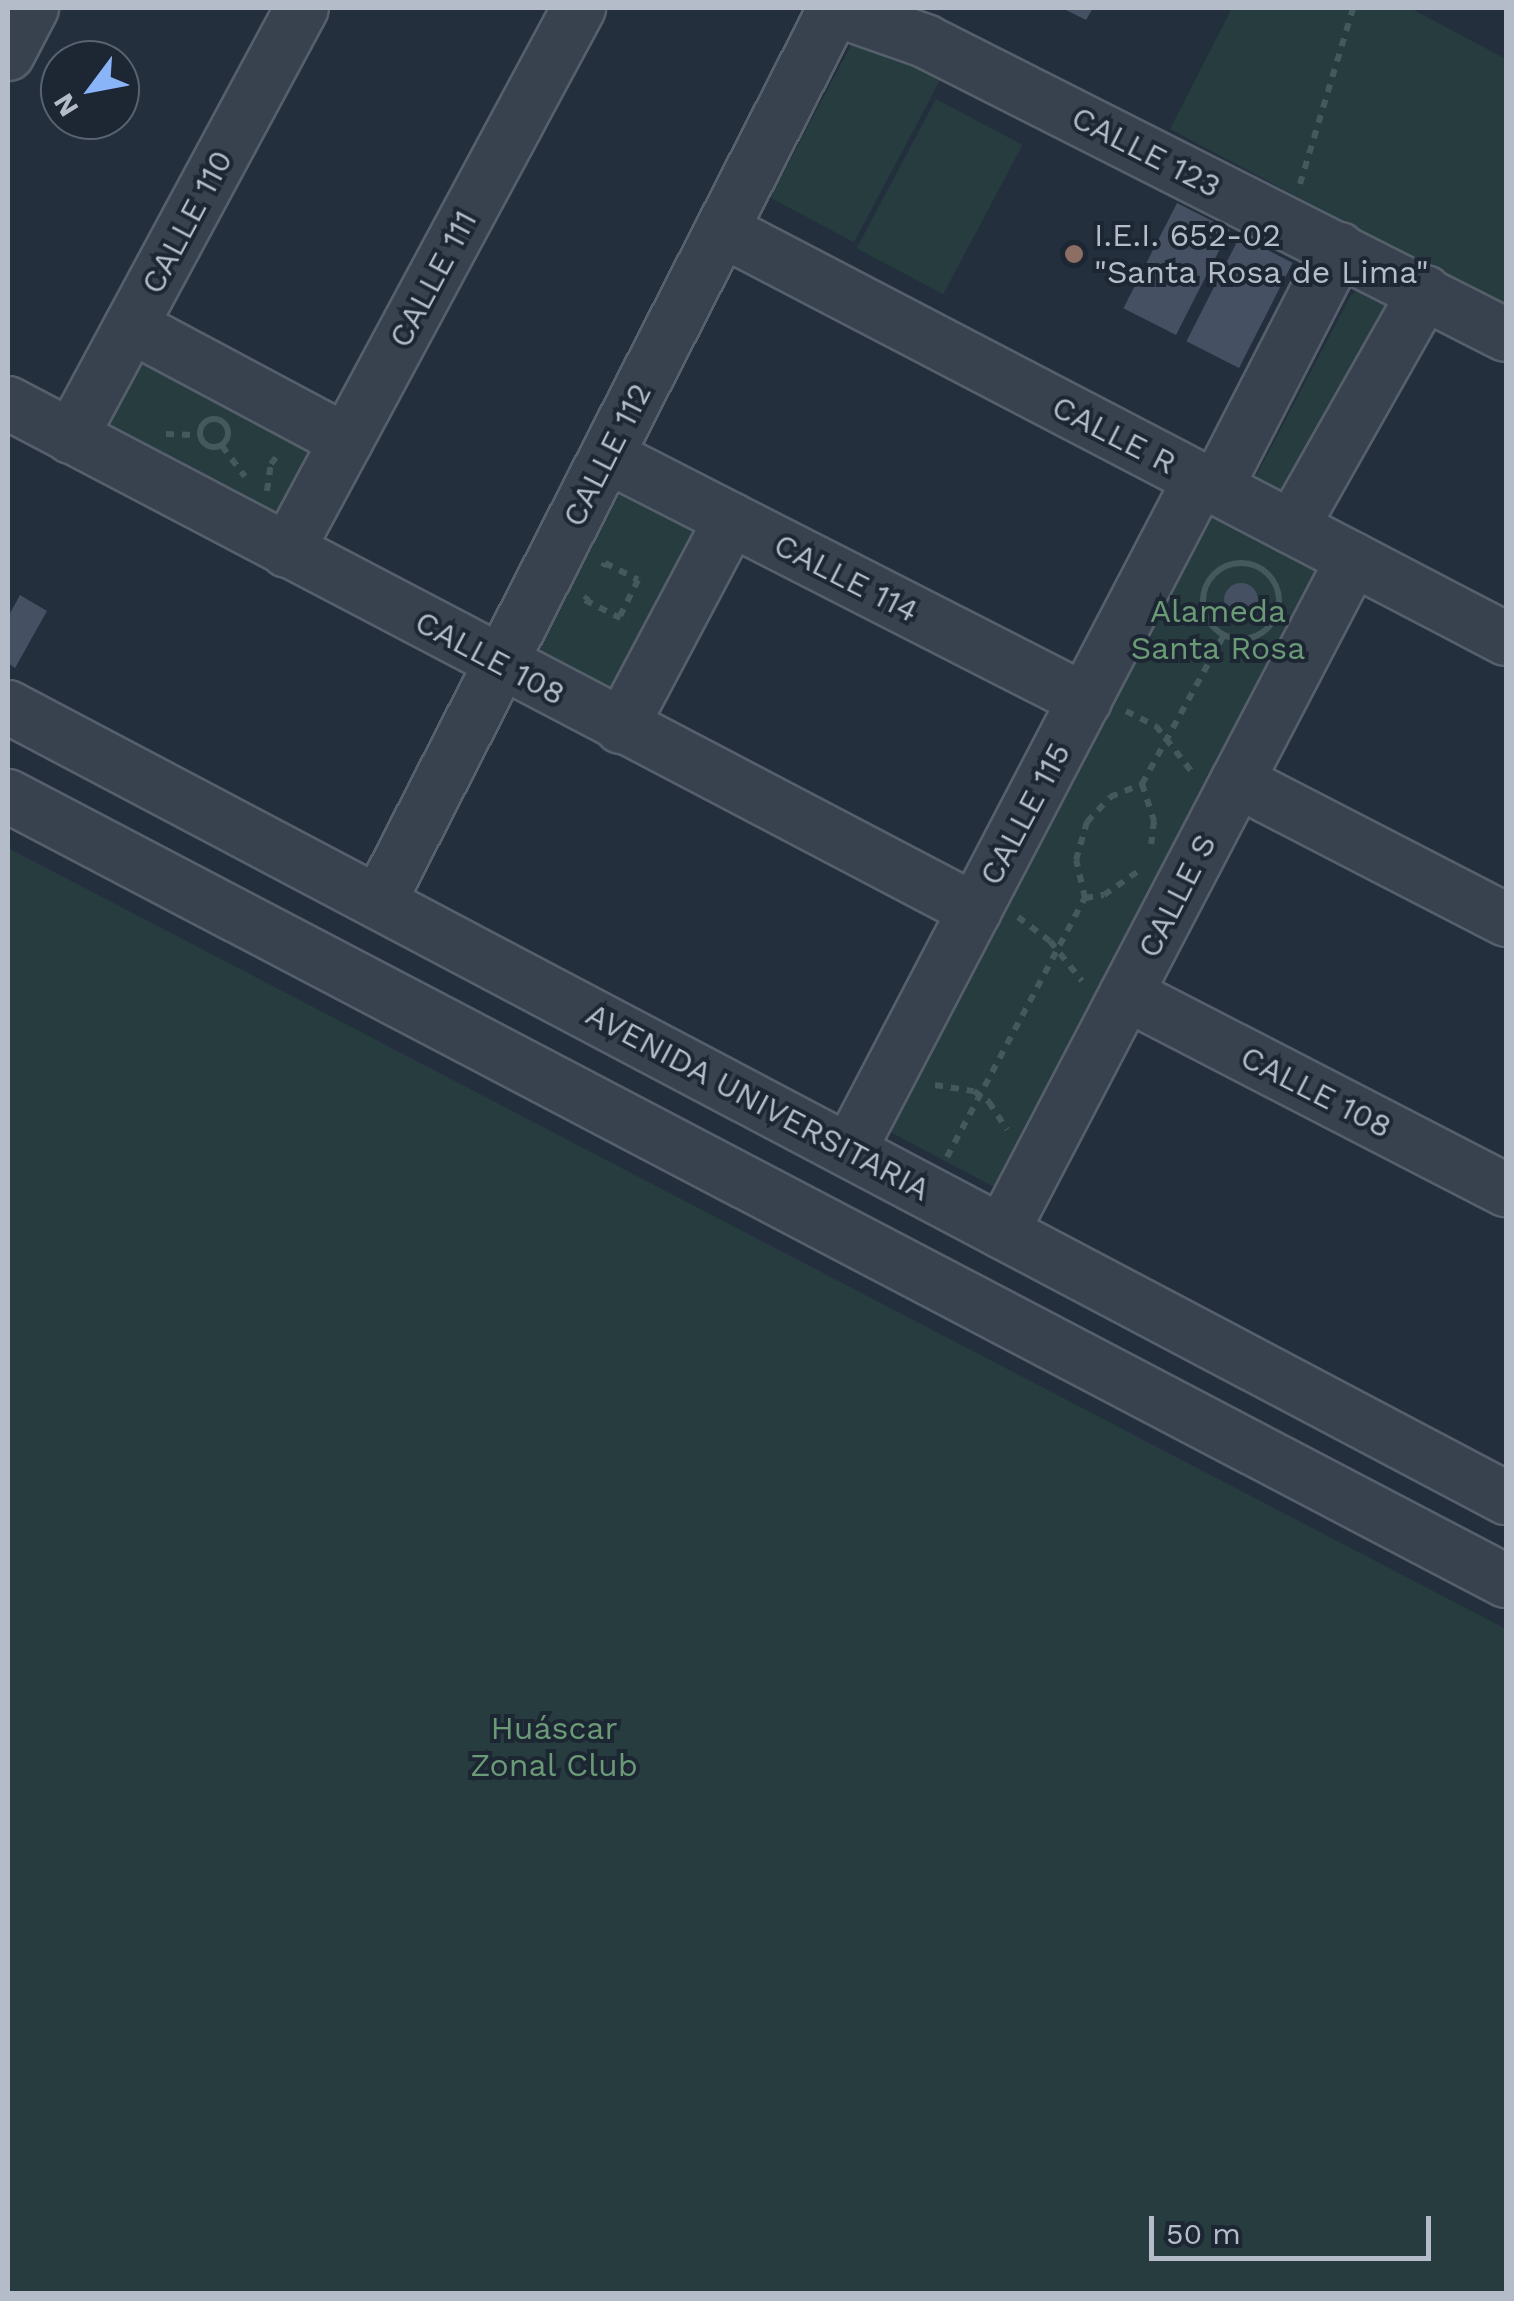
<!DOCTYPE html>
<meta charset="utf-8">
<style>
body{margin:0}
#map{position:relative;width:1514px;height:2301px;overflow:hidden;background:#242f3e;font-family:"Work Sans",sans-serif}
div>[style]{position:absolute}
[style*='--x']{left:calc(var(--x)*1px);top:calc(var(--y)*1px);width:calc(var(--w)*1px);rotate:calc(var(--a)*1deg)}
.green>*{inset:0;background:#263c3f;transform-origin:0 0}
.building>*{inset:0;background:#455162;transform-origin:0 0}
.round{border-radius:50%}
.path>*{height:6px;margin-top:-3px;transform-origin:0;background:repeating-linear-gradient(90deg,#44595c 0 8px,transparent 0 16px)}
.path>.ring{margin:-3px;padding:0;box-sizing:content-box;background:none;border:6px solid #44595c;border-radius:50%}
.roads{filter:drop-shadow(2px 0 #565f6c) drop-shadow(-2px 0 #565f6c) drop-shadow(0 2px #565f6c) drop-shadow(0 -2px #565f6c)}
.minor>*{height:52px;margin:-26px;padding:0 26px;transform-origin:26px;border-radius:26px;background:#38414e}
.dots>*{width:28px;height:28px;translate:-50% -50%;box-sizing:border-box;border:5px solid #1d2633;border-radius:50%}
span{translate:-50% -50%;white-space:nowrap;text-align:center;line-height:1.15;-webkit-text-stroke:8px #1d2633;paint-order:stroke}
.street-label{font-size:32px;color:#b4bcc9}
.poi-label{font-size:32px;color:#b4bcc9}
.left{translate:0 -50%;text-align:left}
.park-label{font-size:32px;color:#6b9a76}
.frame{position:absolute;inset:0;border:10px solid #b4bcc9;pointer-events:none}
.north{position:absolute;left:40px;top:40px;width:100px;height:100px;box-sizing:border-box;background:#1d2633;border:2px solid #59626f;border-radius:50%;rotate:238deg;font-size:28px;font-weight:700;line-height:40px;text-align:center;color:#b4bcc9}
.north::after{content:'';display:block;margin:auto;width:35px;height:45px;background:#8ab4f8;clip-path:polygon(50% 0,100% 100%,50% 72%,0 100%)}
.scale{position:absolute;left:1149px;top:2216px;width:282px;height:45px;box-sizing:border-box;border:5px solid #b4bcc9;border-top:0;padding-left:12px;font-size:30px;line-height:35px;white-space:nowrap;color:#b4bcc9;-webkit-text-stroke:8px #1d2633;paint-order:stroke}
</style>
<div id="map">
<div class="green">
<i style="clip-path:polygon(1232px 8px,1410px 8px,1506px 59px,1506px 308px,1170px 129px)"></i>
<i style="left:856px;top:36px;width:95px;height:183px;rotate:28deg"></i>
<i style="left:936px;top:99px;width:98px;height:169px;rotate:28deg"></i>
<i style="clip-path:polygon(1361px 287px,1386px 299px,1384px 315px,1290px 488px,1280px 492px,1259px 483px,1256px 476px,1351px 295px)"></i>
<i style="left:140px;top:341px;width:214px;height:100px;rotate:28deg"></i>
<i style="left:619px;top:471px;width:106px;height:210px;rotate:28deg"></i>
<i style="left:1209px;top:503px;width:135px;height:705px;rotate:28deg"></i>
<i style="clip-path:polygon(8px 848px,1506px 1629px,1506px 2293px,8px 2293px)"></i>
</div>
<div class="building">
<i style="clip-path:polygon(1062px 8px,1093px 8px,1086px 20px)"></i>
<i style="left:1177px;top:203px;width:59px;height:118px;rotate:27deg"></i>
<i style="left:1240px;top:236px;width:59px;height:118px;rotate:27deg"></i>
<i class="round" style="left:1224px;top:583px;width:34px;height:34px"></i>
<i style="clip-path:polygon(20px 595px,47px 611px,15px 668px,8px 663px,8px 617px)"></i>
</div>
<div class="path">
<i style="--x:1300;--y:184;--w:184;--a:-73.2"></i>
<i class="ring" style="left:200px;top:419px;width:22px;height:22px"></i>
<i style="--x:166;--y:434;--w:34;--a:2"></i>
<i style="--x:222;--y:446;--w:38;--a:53"></i>
<i style="--x:267;--y:491;--w:27;--a:-82"></i>
<i style="--x:271;--y:464;--w:15;--a:-53"></i>
<i class="ring" style="left:1203px;top:563px;width:70px;height:70px"></i>
<i style="--x:603;--y:567;--w:4;--a:-63"></i>
<i style="--x:605;--y:563;--w:37;--a:27"></i>
<i style="--x:638;--y:580;--w:42;--a:116.6"></i>
<i style="--x:588;--y:596;--w:5;--a:127"></i>
<i style="--x:585;--y:600;--w:48;--a:27.1"></i>
<i style="--x:1126;--y:711;--w:34;--a:27"></i>
<i style="--x:1156;--y:726;--w:58;--a:52"></i>
<i style="--x:1142;--y:784;--w:39;--a:72"></i>
<i style="--x:1154;--y:821;--w:23;--a:97"></i>
<i style="--x:1085;--y:898;--w:39;--a:-103"></i>
<i style="--x:1076;--y:860;--w:40;--a:-74"></i>
<i style="--x:1087;--y:822;--w:34;--a:-47"></i>
<i style="--x:1110;--y:797;--w:35;--a:-22"></i>
<i style="--x:1142;--y:784;--w:170;--a:-61.2"></i>
<i style="--x:1018;--y:917;--w:40;--a:37"></i>
<i style="--x:1050;--y:941;--w:51;--a:51.3"></i>
<i style="--x:935;--y:1085;--w:39;--a:9"></i>
<i style="--x:974;--y:1091;--w:19;--a:36"></i>
<i style="--x:989;--y:1102;--w:33;--a:57"></i>
<i style="--x:947;--y:1157;--w:293;--a:-62"></i>
<i style="--x:1085;--y:898;--w:19;--a:-9"></i>
<i style="--x:1104;--y:895;--w:40;--a:-34.9"></i>
</div>
<div class="roads">
<div class="minor">
<i style="--x:831;--y:8;--w:100;--a:19.3"></i>
<i style="--x:925;--y:41;--w:651;--a:26.84"></i>
<i style="--x:8;--y:54;--w:52;--a:-62.4"></i>
<i style="--x:722;--y:230;--w:884;--a:27.55"></i>
<i style="--x:131;--y:326;--w:244;--a:28.1"></i>
<i style="--x:8;--y:403;--w:1092;--a:27.67"></i>
<i style="--x:71;--y:437;--w:487;--a:-61.7"></i>
<i style="--x:607;--y:456;--w:537;--a:27.04"></i>
<i style="--x:1216;--y:488;--w:269;--a:-62.8"></i>
<i style="--x:1292;--y:527;--w:270;--a:-60.5"></i>
<i style="--x:287;--y:551;--w:617;--a:-61.73"></i>
<i style="--x:8;--y:707;--w:1694;--a:27.84"></i>
<i style="--x:621;--y:727;--w:235;--a:-62.1"></i>
<i style="--x:1237;--y:781;--w:303;--a:27.3"></i>
<i style="--x:8;--y:796;--w:1691;--a:27.66"></i>
<i style="--x:379;--y:902;--w:1004;--a:-62.98"></i>
<i style="--x:1126;--y:994;--w:428;--a:27.3"></i>
<i style="--x:850;--y:1149;--w:756;--a:-62.42"></i>
<i style="--x:1002;--y:1232;--w:759;--a:-62.46"></i>
</div>
</div>
<div class="dots">
<i style="left:1074px;top:254px;background:#8d6e63"></i>
</div>
<div class="street-label">
<span style="left:1146px;top:152px;rotate:27deg">CALLE 123</span>
<span style="left:187px;top:222px;rotate:-62deg">CALLE 110</span>
<span style="left:433px;top:279px;rotate:-62deg">CALLE 111</span>
<span style="left:1114px;top:435px;rotate:27deg">CALLE R</span>
<span style="left:607px;top:455px;rotate:-63deg">CALLE 112</span>
<span style="left:846px;top:578px;rotate:27deg">CALLE 114</span>
<span style="left:490px;top:658px;rotate:28deg">CALLE 108</span>
<span style="left:1025px;top:814px;rotate:-62deg">CALLE 115</span>
<span style="left:1177px;top:896px;rotate:-63deg">CALLE S</span>
<span style="left:1316px;top:1092px;rotate:27deg">CALLE 108</span>
<span style="left:758px;top:1102px;rotate:28deg">AVENIDA UNIVERSITARIA</span>
</div>
<div class="poi-label">
<span class="left" style="left:1094px;top:254px">I.E.I. 652-02<br>"Santa Rosa de Lima"</span>
</div>
<div class="park-label">
<span style="left:1218px;top:630px">Alameda<br>Santa Rosa</span>
<span style="left:554px;top:1747px">Huáscar<br>Zonal Club</span>
</div>
<div class="frame"></div>
<div class="north">N</div>
<div class="scale">50 m</div>
</div>
